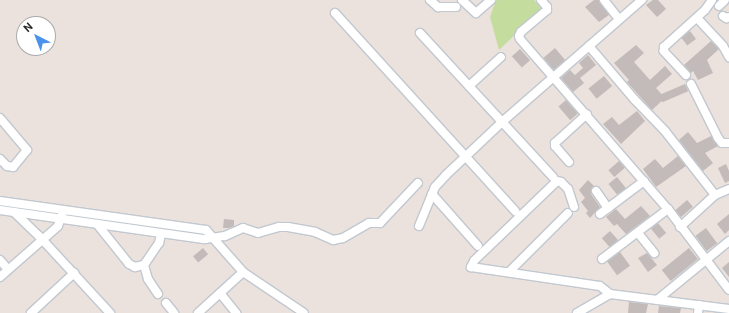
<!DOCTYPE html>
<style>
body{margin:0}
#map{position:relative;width:729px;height:313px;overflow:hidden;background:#ebe1dd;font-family:Roboto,sans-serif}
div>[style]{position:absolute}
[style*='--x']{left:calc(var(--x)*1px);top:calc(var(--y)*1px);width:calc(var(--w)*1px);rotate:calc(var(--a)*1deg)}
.green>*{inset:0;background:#c4dd9e}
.building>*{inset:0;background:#c3bbb9;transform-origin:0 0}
.roads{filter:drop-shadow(1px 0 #c1c8cf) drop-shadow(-1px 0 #c1c8cf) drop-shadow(0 1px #c1c8cf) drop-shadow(0 -1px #c1c8cf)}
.minor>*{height:8px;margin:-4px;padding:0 4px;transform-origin:4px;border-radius:4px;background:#fff}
span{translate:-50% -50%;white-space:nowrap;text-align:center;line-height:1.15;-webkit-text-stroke:3.5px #fff;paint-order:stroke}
.north{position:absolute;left:16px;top:16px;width:40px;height:40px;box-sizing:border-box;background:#fff;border:1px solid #aaa;border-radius:50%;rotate:318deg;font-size:11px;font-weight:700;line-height:16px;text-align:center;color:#2a2a2a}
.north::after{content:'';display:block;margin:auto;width:14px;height:18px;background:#4a92eb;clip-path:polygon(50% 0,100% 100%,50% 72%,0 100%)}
</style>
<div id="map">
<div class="green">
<i style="clip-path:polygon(496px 0,534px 0,542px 9px,499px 50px,490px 17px)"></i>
</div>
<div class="building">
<i style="clip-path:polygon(594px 0,599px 0,609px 15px,599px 22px,585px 7px)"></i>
<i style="clip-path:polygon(653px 0,658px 0,666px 9px,657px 17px,646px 5px)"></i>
<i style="left:690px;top:31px;width:10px;height:11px;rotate:53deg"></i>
<i style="clip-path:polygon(711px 41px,719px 49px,707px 60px,713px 73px,698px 80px,693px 71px,691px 73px,684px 65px)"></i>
<i style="clip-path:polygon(636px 45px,644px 53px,634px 62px,650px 80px,665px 66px,672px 74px,656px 88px,665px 98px,652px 110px,627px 82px,629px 80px,614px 63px)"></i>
<i style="left:555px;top:48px;width:16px;height:15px;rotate:50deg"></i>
<i style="left:520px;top:49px;width:15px;height:11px;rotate:48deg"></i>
<i style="clip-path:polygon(588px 55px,596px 65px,580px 78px,584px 83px,573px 92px,561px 78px,570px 70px,575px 75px,583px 68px,579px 63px)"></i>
<i style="left:604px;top:76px;width:13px;height:20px;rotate:51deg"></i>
<i style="left:685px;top:84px;width:8px;height:28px;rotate:67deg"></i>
<i style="left:566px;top:100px;width:18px;height:10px;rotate:49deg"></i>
<i style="clip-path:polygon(637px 111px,645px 121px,621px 144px,603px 124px,612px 117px,619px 125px)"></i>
<i style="clip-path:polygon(688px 132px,697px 143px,711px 136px,718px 146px,705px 153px,713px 163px,703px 171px,679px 140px)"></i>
<i style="clip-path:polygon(678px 156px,686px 166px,656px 187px,643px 169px,655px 159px,663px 168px)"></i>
<i style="left:619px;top:161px;width:9px;height:14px;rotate:49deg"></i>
<i style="clip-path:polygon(726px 164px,729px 171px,729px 181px,725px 183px,718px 168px)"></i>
<i style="left:617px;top:177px;width:14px;height:11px;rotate:51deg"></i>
<i style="clip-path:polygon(588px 180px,594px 186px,591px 189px,591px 194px,600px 207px,590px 218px,586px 213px,588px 211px,581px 202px,585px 198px,579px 190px)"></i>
<i style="left:687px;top:200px;width:9px;height:16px;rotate:49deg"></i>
<i style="clip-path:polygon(641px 206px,650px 216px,626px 234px,617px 224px,614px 226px,606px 217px,616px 209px,625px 219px)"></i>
<i style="clip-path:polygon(729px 214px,729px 230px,725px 234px,717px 224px)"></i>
<i style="clip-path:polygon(224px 219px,234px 220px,234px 226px,229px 228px,223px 228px)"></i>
<i style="left:658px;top:223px;width:13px;height:9px;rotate:51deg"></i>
<i style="left:706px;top:228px;width:19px;height:13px;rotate:54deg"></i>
<i style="left:610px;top:231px;width:12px;height:11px;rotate:48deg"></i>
<i style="left:203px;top:248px;width:8px;height:13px;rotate:50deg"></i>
<i style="left:689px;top:248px;width:14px;height:35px;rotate:51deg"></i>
<i style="left:620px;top:252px;width:17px;height:16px;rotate:54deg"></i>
<i style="clip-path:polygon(647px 253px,657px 265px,648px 272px,638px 258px)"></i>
<i style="clip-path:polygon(729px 262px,729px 277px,722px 268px)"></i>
<i style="clip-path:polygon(629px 302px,648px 304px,646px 313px,628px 313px)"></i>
<i style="clip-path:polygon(659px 306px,681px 308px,680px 313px,658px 313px)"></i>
</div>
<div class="roads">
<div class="minor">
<i style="--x:430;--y:0;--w:11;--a:41"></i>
<i style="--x:438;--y:7;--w:18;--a:0"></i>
<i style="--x:462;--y:0;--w:19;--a:43"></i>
<i style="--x:476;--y:13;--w:20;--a:-41"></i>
<i style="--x:541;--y:0;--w:9;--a:49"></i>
<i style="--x:547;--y:7;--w:3;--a:90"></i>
<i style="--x:547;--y:10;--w:34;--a:140"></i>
<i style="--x:521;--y:32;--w:4;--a:117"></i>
<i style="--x:519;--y:36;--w:3;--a:72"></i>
<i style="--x:520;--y:39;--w:225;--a:49"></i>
<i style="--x:668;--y:209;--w:101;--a:53"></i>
<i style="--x:604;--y:0;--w:24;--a:52"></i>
<i style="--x:719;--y:6;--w:8;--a:-45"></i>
<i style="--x:335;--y:13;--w:268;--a:47.7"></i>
<i style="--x:723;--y:16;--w:4;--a:34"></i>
<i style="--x:726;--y:18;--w:3;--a:-18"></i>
<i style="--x:697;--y:18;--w:38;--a:47"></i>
<i style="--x:723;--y:46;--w:13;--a:61"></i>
<i style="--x:420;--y:33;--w:196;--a:47.3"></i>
<i style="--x:589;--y:46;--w:71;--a:49.6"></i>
<i style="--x:635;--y:100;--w:43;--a:45.9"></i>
<i style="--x:665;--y:131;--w:81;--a:52"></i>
<i style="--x:686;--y:75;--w:33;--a:-133"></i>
<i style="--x:664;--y:51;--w:4;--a:-90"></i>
<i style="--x:664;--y:47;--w:55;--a:-42.1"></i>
<i style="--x:705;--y:10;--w:12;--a:-55"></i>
<i style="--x:691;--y:84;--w:60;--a:63.4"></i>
<i style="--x:718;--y:138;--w:6;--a:51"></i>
<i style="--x:722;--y:143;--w:7;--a:0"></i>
<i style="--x:469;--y:86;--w:43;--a:-42.2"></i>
<i style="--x:0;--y:118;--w:42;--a:49.8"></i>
<i style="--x:27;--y:150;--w:22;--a:129"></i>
<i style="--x:13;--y:167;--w:6;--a:-171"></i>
<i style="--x:7;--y:166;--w:10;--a:-135"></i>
<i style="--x:569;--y:162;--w:21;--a:-131"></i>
<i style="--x:555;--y:146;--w:3;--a:-90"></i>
<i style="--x:555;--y:143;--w:43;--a:-42.2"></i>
<i style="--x:596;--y:191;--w:21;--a:55"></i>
<i style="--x:432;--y:194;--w:69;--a:48.5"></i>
<i style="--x:0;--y:201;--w:208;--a:8"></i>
<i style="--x:206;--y:230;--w:56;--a:48.6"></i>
<i style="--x:243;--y:272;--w:73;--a:33.9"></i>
<i style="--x:574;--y:207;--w:19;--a:-108"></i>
<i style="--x:568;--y:189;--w:10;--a:-135"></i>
<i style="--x:561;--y:182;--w:4;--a:-166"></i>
<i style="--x:557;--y:181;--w:115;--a:136.1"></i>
<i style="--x:474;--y:261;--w:7;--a:117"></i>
<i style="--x:471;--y:267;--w:130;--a:8.4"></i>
<i style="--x:600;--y:286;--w:13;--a:39"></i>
<i style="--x:0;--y:210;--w:207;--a:8.1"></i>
<i style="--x:205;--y:239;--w:20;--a:-9"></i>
<i style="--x:225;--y:236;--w:20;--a:-24"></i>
<i style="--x:243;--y:228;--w:16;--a:18"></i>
<i style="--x:258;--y:233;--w:22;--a:-16"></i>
<i style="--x:279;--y:227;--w:9;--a:0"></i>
<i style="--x:288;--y:227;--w:27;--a:10"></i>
<i style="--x:315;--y:232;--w:20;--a:24"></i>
<i style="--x:333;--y:240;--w:10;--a:-11"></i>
<i style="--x:343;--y:238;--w:30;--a:-30"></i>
<i style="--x:369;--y:223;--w:11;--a:0"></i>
<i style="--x:380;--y:223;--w:55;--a:-46.5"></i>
<i style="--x:14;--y:212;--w:35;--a:44"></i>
<i style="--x:39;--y:236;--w:105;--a:47.3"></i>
<i style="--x:600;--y:214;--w:55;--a:-36.9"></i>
<i style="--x:97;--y:224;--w:51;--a:51.3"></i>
<i style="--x:129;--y:264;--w:7;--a:27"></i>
<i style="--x:135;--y:267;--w:9;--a:-13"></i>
<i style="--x:419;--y:226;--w:42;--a:-67.7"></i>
<i style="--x:435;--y:187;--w:16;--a:-47"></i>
<i style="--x:446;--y:175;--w:77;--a:-43.4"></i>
<i style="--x:502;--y:122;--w:186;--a:-41.1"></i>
<i style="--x:680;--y:227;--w:47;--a:-42.4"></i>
<i style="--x:715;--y:195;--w:15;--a:-23"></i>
<i style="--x:638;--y:233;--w:26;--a:51"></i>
<i style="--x:602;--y:259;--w:83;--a:-37.1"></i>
<i style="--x:0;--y:260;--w:8;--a:50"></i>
<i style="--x:509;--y:272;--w:83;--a:-45"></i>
<i style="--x:0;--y:277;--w:77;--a:-41.3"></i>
<i style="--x:58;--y:226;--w:12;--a:-70"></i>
<i style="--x:220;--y:293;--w:26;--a:51"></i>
<i style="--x:158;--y:294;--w:18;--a:-124"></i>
<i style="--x:148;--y:279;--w:15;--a:-106"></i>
<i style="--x:144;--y:265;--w:27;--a:-56"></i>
<i style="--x:159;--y:243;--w:9;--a:-77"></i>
<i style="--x:657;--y:300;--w:93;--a:-39.3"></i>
<i style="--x:166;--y:303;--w:13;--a:51"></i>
<i style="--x:31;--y:313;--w:59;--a:-42.9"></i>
<i style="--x:198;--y:313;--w:61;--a:-42.3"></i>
<i style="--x:577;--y:313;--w:38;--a:-30"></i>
<i style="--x:610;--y:294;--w:120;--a:7.2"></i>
<i style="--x:698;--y:313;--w:8;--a:-83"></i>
</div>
</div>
<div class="north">N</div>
</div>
